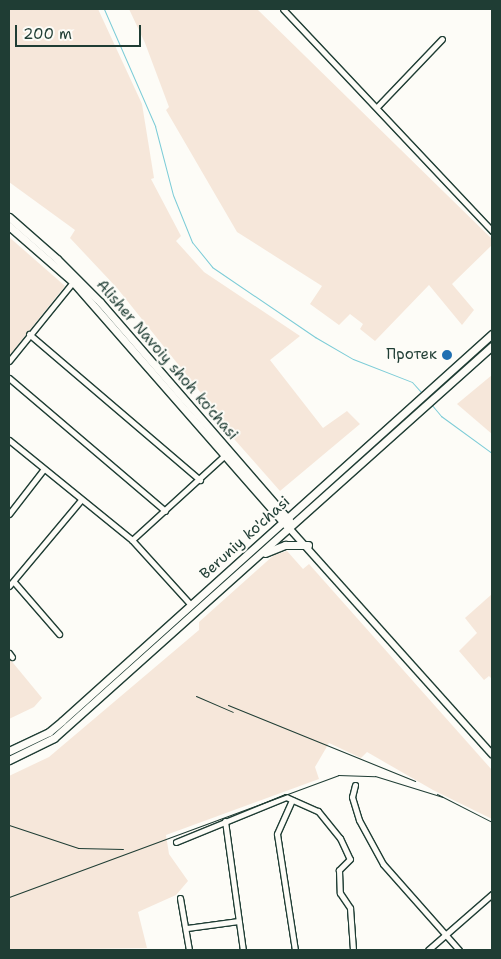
<!DOCTYPE html>
<meta charset="utf-8">
<style>
body{margin:0}
#map{position:relative;width:501px;height:959px;overflow:hidden;background:#fdfcf7;font-family:"Shantell Sans",sans-serif}
div>[style]{position:absolute}
[style*='--x']{left:calc(var(--x)*1px);top:calc(var(--y)*1px);width:calc(var(--w)*1px);rotate:calc(var(--a)*1deg)}
.built>*{inset:0;background:#f6e7da}
.stream>*{height:1px;margin:-0.5px;padding:0 0.5px;transform-origin:0.5px;border-radius:0.5px;background:#7cccd7}
.roads{filter:drop-shadow(1px 0 #1f3d34) drop-shadow(-1px 0 #1f3d34) drop-shadow(0 1px #1f3d34) drop-shadow(0 -1px #1f3d34)}
.minor>*{height:5px;margin:-2.5px;padding:0 2.5px;transform-origin:2.5px;border-radius:2.5px;background:#fdfcf7}
.tertiary>*{height:6px;margin:-3px;padding:0 3px;transform-origin:3px;border-radius:3px;background:#fdfcf7}
.secondary>*{height:7px;margin:-3.5px;padding:0 3.5px;transform-origin:3.5px;border-radius:3.5px;background:#fdfcf7}
.rail>*{height:1px;margin:-0.5px;padding:0 0.5px;transform-origin:0.5px;border-radius:0.5px;background:#1f3d34}
.dots>*{width:14px;height:14px;translate:-50% -50%;box-sizing:border-box;border:2px solid #fdfcf7;border-radius:50%}
span{translate:-50% -50%;white-space:nowrap;text-align:center;line-height:1.15;-webkit-text-stroke:4px #fdfcf7;paint-order:stroke}
.poi-label{font-size:15px;color:#1f3d34}
.right{translate:-100% -50%;text-align:right}
.street-label{font-size:15px;color:#1f3d34}
.frame{position:absolute;inset:0;border:10px solid #1f3d34;pointer-events:none}
.scale{position:absolute;left:15px;top:25px;width:126px;height:22px;box-sizing:border-box;border:2px solid #1f3d34;border-top:0;padding-left:6px;font-size:15px;line-height:18px;white-space:nowrap;color:#1f3d34;-webkit-text-stroke:4px #fdfcf7;paint-order:stroke}
</style>
<div id="map">
<div class="built">
<i style="clip-path:polygon(9px 9px,98px 9px,142px 104px,154px 178px,151px 179px,181px 236px,176px 241px,204px 272px,300px 336px,270px 360px,323px 428px,347px 411px,360px 424px,280px 491px,227px 431px,229px 428px,117px 288px,70px 238px,75px 230px,9px 182px)"></i>
<i style="clip-path:polygon(129px 9px,257px 9px,492px 239px,492px 245px,452px 284px,474px 310px,462px 325px,429px 285px,375px 341px,360px 329px,363px 324px,350px 314px,339px 325px,310px 304px,322px 286px,237px 232px,166px 110px,169px 107px,145px 43px)"></i>
<i style="clip-path:polygon(9px 237px,65px 286px,9px 356px)"></i>
<i style="clip-path:polygon(492px 375px,492px 434px,457px 404px)"></i>
<i style="clip-path:polygon(287px 551px,303px 569px,309px 564px,492px 770px,492px 819px,433px 790px,367px 752px,361px 758px,329px 743px,315px 767px,319px 779px,166px 835px,169px 854px,188px 881px,176px 895px,138px 912px,147px 948px,9px 950px,9px 776px,49px 757px,199px 630px,199px 622px,274px 555px)"></i>
<i style="clip-path:polygon(492px 594px,492px 679px,489px 676px,484px 680px,459px 651px,477px 633px,465px 618px)"></i>
<i style="clip-path:polygon(9px 658px,42px 698px,34px 707px,9px 719px)"></i>
</div>
<div class="stream">
<i style="--x:104;--y:9;--w:128;--a:66.4"></i>
<i style="--x:155;--y:126;--w:71;--a:75.4"></i>
<i style="--x:173;--y:195;--w:51;--a:68"></i>
<i style="--x:192;--y:242;--w:32;--a:51"></i>
<i style="--x:212;--y:267;--w:125;--a:34.2"></i>
<i style="--x:315;--y:337;--w:44;--a:30.1"></i>
<i style="--x:353;--y:359;--w:63;--a:21.3"></i>
<i style="--x:412;--y:382;--w:15;--a:48"></i>
<i style="--x:431;--y:404;--w:16;--a:50"></i>
<i style="--x:441;--y:416;--w:63;--a:36"></i>
</div>
<div class="roads">
<div class="minor">
<i style="--x:283;--y:9;--w:305;--a:46.7"></i>
<i style="--x:377;--y:107;--w:94;--a:-46.3"></i>
<i style="--x:29;--y:334;--w:225;--a:40.5"></i>
<i style="--x:9;--y:361;--w:102;--a:-51"></i>
<i style="--x:9;--y:378;--w:205;--a:40.4"></i>
<i style="--x:9;--y:440;--w:159;--a:39.1"></i>
<i style="--x:132;--y:540;--w:88;--a:47.8"></i>
<i style="--x:9;--y:514;--w:56;--a:-52.3"></i>
<i style="--x:132;--y:540;--w:125;--a:-42.4"></i>
<i style="--x:14;--y:582;--w:69;--a:49.1"></i>
<i style="--x:9;--y:586;--w:111;--a:-50.1"></i>
<i style="--x:9;--y:653;--w:5;--a:53"></i>
<i style="--x:355;--y:785;--w:12;--a:104"></i>
<i style="--x:352;--y:797;--w:24;--a:73"></i>
<i style="--x:359;--y:820;--w:50;--a:61.4"></i>
<i style="--x:383;--y:864;--w:115;--a:48.5"></i>
<i style="--x:292;--y:800;--w:37;--a:114"></i>
<i style="--x:277;--y:834;--w:117;--a:81.2"></i>
<i style="--x:225;--y:821;--w:130;--a:82.1"></i>
<i style="--x:176;--y:842;--w:119;--a:-22.2"></i>
<i style="--x:286;--y:797;--w:35;--a:24"></i>
<i style="--x:318;--y:811;--w:35;--a:51"></i>
<i style="--x:340;--y:838;--w:23;--a:65"></i>
<i style="--x:350;--y:859;--w:16;--a:135"></i>
<i style="--x:339;--y:870;--w:23;--a:88"></i>
<i style="--x:340;--y:893;--w:18;--a:56"></i>
<i style="--x:350;--y:908;--w:42;--a:85.9"></i>
<i style="--x:180;--y:898;--w:53;--a:80.2"></i>
<i style="--x:187;--y:928;--w:52;--a:-7.7"></i>
<i style="--x:428;--y:950;--w:85;--a:-41.2"></i>
</div>
<div class="tertiary">
<i style="--x:289;--y:528;--w:304;--a:48.1"></i>
</div>
<div class="secondary">
<i style="--x:9;--y:217;--w:64;--a:41.2"></i>
<i style="--x:57;--y:259;--w:61;--a:45"></i>
<i style="--x:100;--y:302;--w:289;--a:49.1"></i>
<i style="--x:9;--y:226;--w:85;--a:41.2"></i>
<i style="--x:73;--y:282;--w:322;--a:48.8"></i>
<i style="--x:265;--y:553;--w:22;--a:-22"></i>
<i style="--x:285;--y:545;--w:23;--a:0"></i>
<i style="--x:9;--y:751;--w:44;--a:-25.4"></i>
<i style="--x:49;--y:732;--w:17;--a:-40"></i>
<i style="--x:62;--y:721;--w:579;--a:-41.99"></i>
<i style="--x:9;--y:760;--w:50;--a:-26.1"></i>
<i style="--x:54;--y:738;--w:588;--a:-41.83"></i>
</div>
</div>
<div class="rail">
<i style="--x:196;--y:696;--w:40;--a:23.4"></i>
<i style="--x:228;--y:705;--w:202;--a:22.1"></i>
<i style="--x:437;--y:794;--w:62;--a:27"></i>
<i style="--x:9;--y:825;--w:73;--a:18.4"></i>
<i style="--x:78;--y:848;--w:45;--a:1.3"></i>
<i style="--x:9;--y:897;--w:351;--a:-20.3"></i>
<i style="--x:338;--y:775;--w:37;--a:2"></i>
<i style="--x:375;--y:776;--w:71;--a:17.2"></i>
</div>
<div class="dots">
<i style="left:447px;top:355px;background:#1f6fb2"></i>
</div>
<div class="poi-label">
<span class="right" style="left:437px;top:355px">Протек</span>
</div>
<div class="street-label">
<span style="left:167px;top:360px;rotate:49deg">Alisher Navoiy shoh ko'chasi</span>
<span style="left:245px;top:538px;rotate:-42deg">Beruniy ko'chasi</span>
</div>
<div class="frame"></div>
<div class="scale">200 m</div>
</div>
